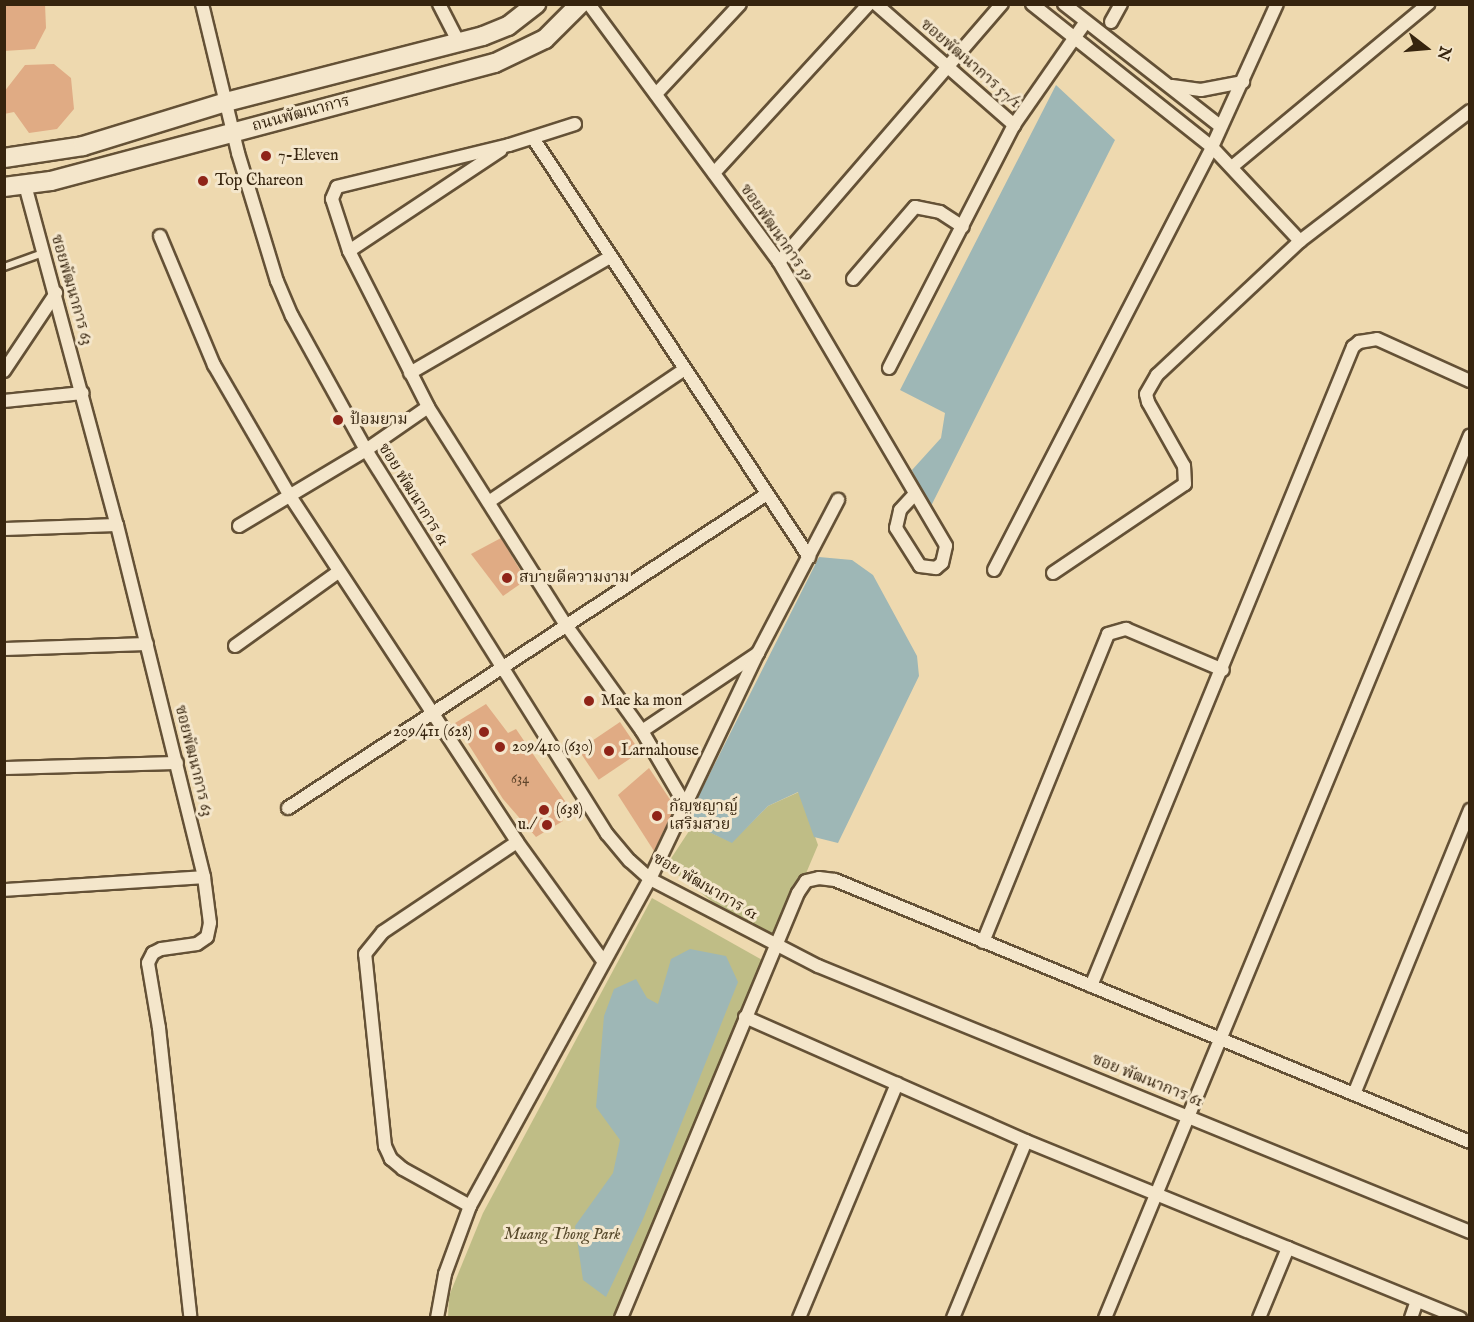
<!DOCTYPE html>
<meta charset="utf-8">
<style>
body{margin:0}
#map{position:relative;width:1474px;height:1322px;overflow:hidden;background:#eed9af;font-family:"IM FELL English","Noto Serif Thai",serif}
div>[style]{position:absolute}
[style*='--x']{left:calc(var(--x)*1px);top:calc(var(--y)*1px);width:calc(var(--w)*1px);rotate:calc(var(--a)*1deg)}
.green>*{inset:0;background:#bfbd86}
.water>*{inset:0;background:#9eb7b6}
.building>*{inset:0;background:#e0ab84;transform-origin:0 0}
.roads{filter:drop-shadow(2px 0 #645136) drop-shadow(-2px 0 #645136) drop-shadow(0 2px #645136) drop-shadow(0 -2px #645136)}
.lane>*{height:6px;margin:-3px;padding:0 3px;transform-origin:3px;border-radius:3px;background:#f4e6cb}
.street>*{height:12px;margin:-6px;padding:0 6px;transform-origin:6px;border-radius:6px;background:#f4e6cb}
.secondary>*{height:18px;margin:-9px;padding:0 9px;transform-origin:9px;border-radius:9px;background:#f4e6cb}
.dots>*{width:16px;height:16px;translate:-50% -50%;box-sizing:border-box;border:3px solid #f4e6cb;border-radius:50%}
span{translate:-50% -50%;white-space:nowrap;text-align:center;line-height:1.15;-webkit-text-stroke:6px #f4e6cb;paint-order:stroke}
.number-label{font-size:14px;color:#60462c}
.number-label span{-webkit-text-stroke-width:0}
.street-label{font-size:16px;color:#36240e}
.poi-label{font-size:16px;color:#36240e}
.left{translate:0 -50%;text-align:left}
.right{translate:-100% -50%;text-align:right}
.park-label{font-size:16px;color:#584a2c;font-style:italic}
.frame{position:absolute;inset:0;border:6px solid #36240e;pointer-events:none}
.north{position:absolute;left:1396px;top:18px;width:60px;height:60px;-webkit-text-stroke:4px #f4e6cb;paint-order:stroke;rotate:106deg;font-size:16px;font-weight:700;line-height:24px;text-align:center;color:#36240e}
.north::after{content:'';display:block;margin:auto;width:21px;height:27px;background:#36240e;clip-path:polygon(50% 0,100% 100%,50% 72%,0 100%)}
</style>
<div id="map">
<div class="green">
<i style="clip-path:polygon(799px 792px,818px 845px,774px 949px,666px 866px,693px 825px,732px 842px,768px 806px)"></i>
<i style="clip-path:polygon(652px 898px,766px 962px,614px 1317px,448px 1318px,449px 1296px,483px 1213px)"></i>
</div>
<div class="water">
<i style="clip-path:polygon(1056px 85px,1115px 140px,930px 508px,912px 470px,941px 438px,945px 413px,900px 390px)"></i>
<i style="clip-path:polygon(819px 557px,852px 560px,873px 575px,917px 656px,919px 676px,838px 843px,814px 837px,798px 792px,768px 806px,732px 843px,686px 821px)"></i>
<i style="clip-path:polygon(690px 949px,726px 956px,738px 982px,643px 1219px,606px 1297px,583px 1280px,575px 1226px,613px 1173px,620px 1140px,596px 1107px,604px 1016px,614px 989px,636px 979px,647px 998px,658px 1004px,671px 959px)"></i>
</div>
<div class="building">
<i style="clip-path:polygon(4px 4px,45px 4px,46px 28px,35px 49px,4px 51px)"></i>
<i style="clip-path:polygon(54px 64px,71px 78px,74px 109px,57px 129px,29px 133px,14px 112px,4px 114px,4px 92px,25px 65px)"></i>
<i style="clip-path:polygon(501px 538px,526px 580px,503px 596px,471px 554px)"></i>
<i style="clip-path:polygon(486px 704px,508px 733px,516px 729px,567px 804px,557px 810px,563px 821px,536px 837px,503px 799px,455px 723px)"></i>
<i style="left:620px;top:722px;width:36px;height:50px;rotate:56deg"></i>
<i style="clip-path:polygon(649px 768px,675px 807px,654px 851px,618px 795px)"></i>
</div>
<div class="roads">
<div class="lane">
<i style="--x:4;--y:267;--w:41;--a:-19.7"></i>
</div>
<div class="street">
<i style="--x:202;--y:4;--w:153;--a:76.4"></i>
<i style="--x:238;--y:153;--w:134;--a:73.1"></i>
<i style="--x:277;--y:281;--w:38;--a:67"></i>
<i style="--x:292;--y:316;--w:153;--a:61.1"></i>
<i style="--x:366;--y:450;--w:453;--a:57.9"></i>
<i style="--x:607;--y:834;--w:35;--a:50"></i>
<i style="--x:630;--y:861;--w:27;--a:42"></i>
<i style="--x:650;--y:879;--w:189;--a:27.4"></i>
<i style="--x:818;--y:966;--w:704;--a:22.19"></i>
<i style="--x:439;--y:4;--w:42;--a:62.8"></i>
<i style="--x:589;--y:4;--w:320;--a:53.6"></i>
<i style="--x:779;--y:262;--w:329;--a:59.5"></i>
<i style="--x:946;--y:546;--w:17;--a:103"></i>
<i style="--x:942;--y:563;--w:8;--a:140"></i>
<i style="--x:936;--y:568;--w:16;--a:-173"></i>
<i style="--x:920;--y:566;--w:45;--a:-122.3"></i>
<i style="--x:896;--y:528;--w:18;--a:-77"></i>
<i style="--x:900;--y:510;--w:22;--a:-47"></i>
<i style="--x:876;--y:4;--w:184;--a:41.2"></i>
<i style="--x:1032;--y:4;--w:230;--a:38.5"></i>
<i style="--x:1212;--y:147;--w:129;--a:46.9"></i>
<i style="--x:1064;--y:4;--w:198;--a:38"></i>
<i style="--x:1111;--y:22;--w:21;--a:-61"></i>
<i style="--x:1172;--y:86;--w:29;--a:8"></i>
<i style="--x:1201;--y:90;--w:43;--a:-10.8"></i>
<i style="--x:656;--y:94;--w:123;--a:-47"></i>
<i style="--x:575;--y:124;--w:69;--a:162.3"></i>
<i style="--x:509;--y:145;--w:177;--a:166.3"></i>
<i style="--x:337;--y:187;--w:13;--a:113"></i>
<i style="--x:332;--y:199;--w:55;--a:71.9"></i>
<i style="--x:349;--y:251;--w:175;--a:63.1"></i>
<i style="--x:428;--y:407;--w:258;--a:57.7"></i>
<i style="--x:566;--y:625;--w:130;--a:54.4"></i>
<i style="--x:642;--y:731;--w:89;--a:59.7"></i>
<i style="--x:533;--y:138;--w:502;--a:56.63"></i>
<i style="--x:1233;--y:166;--w:254;--a:-39.7"></i>
<i style="--x:714;--y:173;--w:229;--a:-47.5"></i>
<i style="--x:25;--y:185;--w:352;--a:74.9"></i>
<i style="--x:117;--y:525;--w:363;--a:76.1"></i>
<i style="--x:204;--y:877;--w:46;--a:82.6"></i>
<i style="--x:210;--y:923;--w:14;--a:102"></i>
<i style="--x:207;--y:937;--w:12;--a:145"></i>
<i style="--x:197;--y:944;--w:36;--a:172"></i>
<i style="--x:161;--y:949;--w:9;--a:153"></i>
<i style="--x:153;--y:953;--w:11;--a:117"></i>
<i style="--x:148;--y:963;--w:66;--a:80.4"></i>
<i style="--x:159;--y:1028;--w:289;--a:83.8"></i>
<i style="--x:160;--y:236;--w:140;--a:67.3"></i>
<i style="--x:214;--y:365;--w:151;--a:59.9"></i>
<i style="--x:290;--y:496;--w:414;--a:56.7"></i>
<i style="--x:517;--y:842;--w:147;--a:54.1"></i>
<i style="--x:349;--y:251;--w:182;--a:-33.6"></i>
<i style="--x:779;--y:262;--w:341;--a:-49.2"></i>
<i style="--x:853;--y:279;--w:95;--a:-49.3"></i>
<i style="--x:915;--y:207;--w:25;--a:11"></i>
<i style="--x:940;--y:212;--w:27;--a:33"></i>
<i style="--x:889;--y:368;--w:273;--a:-62.8"></i>
<i style="--x:1014;--y:125;--w:124;--a:-55.2"></i>
<i style="--x:4;--y:371;--w:94;--a:-56.3"></i>
<i style="--x:410;--y:373;--w:231;--a:-30.1"></i>
<i style="--x:4;--y:401;--w:79;--a:-5.8"></i>
<i style="--x:490;--y:501;--w:235;--a:-34.1"></i>
<i style="--x:239;--y:526;--w:148;--a:-30.9"></i>
<i style="--x:366;--y:450;--w:75;--a:-34.7"></i>
<i style="--x:4;--y:529;--w:113;--a:-2"></i>
<i style="--x:994;--y:570;--w:476;--a:-62.7"></i>
<i style="--x:1212;--y:147;--w:157;--a:-65.6"></i>
<i style="--x:1053;--y:573;--w:159;--a:-34"></i>
<i style="--x:1185;--y:484;--w:18;--a:-93"></i>
<i style="--x:1184;--y:466;--w:73;--a:-119.4"></i>
<i style="--x:1148;--y:402;--w:8;--a:-104"></i>
<i style="--x:1146;--y:394;--w:22;--a:-60"></i>
<i style="--x:1157;--y:375;--w:196;--a:-43.1"></i>
<i style="--x:1300;--y:241;--w:214;--a:-37.4"></i>
<i style="--x:235;--y:646;--w:125;--a:-35.6"></i>
<i style="--x:4;--y:649;--w:143;--a:-2"></i>
<i style="--x:642;--y:731;--w:140;--a:-33.9"></i>
<i style="--x:4;--y:768;--w:173;--a:-1.7"></i>
<i style="--x:288;--y:808;--w:573;--a:-33.25"></i>
<i style="--x:4;--y:890;--w:200;--a:-3.7"></i>
<i style="--x:983;--y:942;--w:332;--a:-67.9"></i>
<i style="--x:1108;--y:634;--w:19;--a:-16"></i>
<i style="--x:1126;--y:629;--w:105;--a:22.9"></i>
<i style="--x:1091;--y:986;--w:691;--a:-67.71"></i>
<i style="--x:1353;--y:347;--w:8;--a:-40"></i>
<i style="--x:1359;--y:342;--w:18;--a:-9"></i>
<i style="--x:1377;--y:339;--w:102;--a:24.3"></i>
<i style="--x:745;--y:1017;--w:307;--a:23.8"></i>
<i style="--x:1026;--y:1141;--w:469;--a:22.2"></i>
<i style="--x:1354;--y:1094;--w:307;--a:-67.8"></i>
<i style="--x:470;--y:1206;--w:77;--a:-151.1"></i>
<i style="--x:403;--y:1169;--w:16;--a:-140"></i>
<i style="--x:391;--y:1159;--w:14;--a:-115"></i>
<i style="--x:385;--y:1146;--w:193;--a:-95.9"></i>
<i style="--x:365;--y:954;--w:28;--a:-51"></i>
<i style="--x:383;--y:932;--w:161;--a:-33.9"></i>
<i style="--x:437;--y:1318;--w:45;--a:-79.7"></i>
<i style="--x:445;--y:1274;--w:72;--a:-69.8"></i>
<i style="--x:470;--y:1206;--w:373;--a:-61.2"></i>
<i style="--x:650;--y:879;--w:250;--a:-64.5"></i>
<i style="--x:758;--y:653;--w:173;--a:-62.4"></i>
<i style="--x:621;--y:1318;--w:460;--a:-67.4"></i>
<i style="--x:798;--y:893;--w:14;--a:-56"></i>
<i style="--x:806;--y:881;--w:13;--a:-13"></i>
<i style="--x:819;--y:878;--w:16;--a:7"></i>
<i style="--x:835;--y:880;--w:687;--a:22.42"></i>
<i style="--x:799;--y:1318;--w:254;--a:-67.3"></i>
<i style="--x:953;--y:1318;--w:191;--a:-67.6"></i>
<i style="--x:1105;--y:1318;--w:955;--a:-67.54"></i>
<i style="--x:1259;--y:1318;--w:76;--a:-67.5"></i>
<i style="--x:1411;--y:1318;--w:18;--a:-71"></i>
</div>
<div class="secondary">
<i style="--x:4;--y:158;--w:80;--a:-8.6"></i>
<i style="--x:83;--y:146;--w:150;--a:-17.1"></i>
<i style="--x:226;--y:102;--w:265;--a:-14.4"></i>
<i style="--x:483;--y:36;--w:27;--a:-22"></i>
<i style="--x:508;--y:26;--w:36;--a:-38"></i>
<i style="--x:4;--y:187;--w:47;--a:-7.3"></i>
<i style="--x:51;--y:181;--w:459;--a:-14.9"></i>
<i style="--x:495;--y:63;--w:55;--a:-25.6"></i>
<i style="--x:545;--y:39;--w:49;--a:-45"></i>
</div>
</div>
<div class="dots">
<i style="left:266px;top:156px;background:#8f2418"></i>
<i style="left:203px;top:181px;background:#8f2418"></i>
<i style="left:338px;top:420px;background:#8f2418"></i>
<i style="left:507px;top:578px;background:#8f2418"></i>
<i style="left:589px;top:701px;background:#8f2418"></i>
<i style="left:484px;top:732px;background:#8f2418"></i>
<i style="left:500px;top:747px;background:#8f2418"></i>
<i style="left:609px;top:751px;background:#8f2418"></i>
<i style="left:544px;top:810px;background:#8f2418"></i>
<i style="left:657px;top:816px;background:#8f2418"></i>
<i style="left:547px;top:825px;background:#8f2418"></i>
</div>
<div class="number-label">
<span style="left:520px;top:779px">634</span>
</div>
<div class="street-label">
<span style="left:970px;top:64px;rotate:41deg">ซอยพัฒนาการ 57/1</span>
<span style="left:301px;top:114px;rotate:-15deg">ถนนพัฒนาการ</span>
<span style="left:776px;top:233px;rotate:55deg">ซอยพัฒนาการ 59</span>
<span style="left:71px;top:290px;rotate:74deg">ซอยพัฒนาการ 63</span>
<span style="left:413px;top:495px;rotate:58deg">ซอย พัฒนาการ 61</span>
<span style="left:193px;top:761px;rotate:76deg">ซอยพัฒนาการ 63</span>
<span style="left:705px;top:887px;rotate:30deg">ซอย พัฒนาการ 61</span>
<span style="left:1147px;top:1081px;rotate:22deg">ซอย พัฒนาการ 61</span>
</div>
<div class="poi-label">
<span class="left" style="left:278px;top:156px">7-Eleven</span>
<span class="left" style="left:215px;top:181px">Top Chareon</span>
<span class="left" style="left:350px;top:420px">ป้อมยาม</span>
<span class="left" style="left:519px;top:578px">สบายดีความงาม</span>
<span class="left" style="left:601px;top:701px">Mae ka mon</span>
<span class="right" style="left:472px;top:732px">209/411 (628)</span>
<span class="left" style="left:512px;top:747px">209/410 (630)</span>
<span class="left" style="left:621px;top:751px">Larnahouse</span>
<span class="left" style="left:669px;top:816px">กัญชญาญ์<br>เสริมสวย</span>
<span class="left" style="left:556px;top:810px">(638)</span>
<span class="right" style="left:535px;top:825px">u./</span>
</div>
<div class="park-label">
<span style="left:562px;top:1235px">Muang Thong Park</span>
</div>
<div class="frame"></div>
<div class="north">N</div>
</div>
